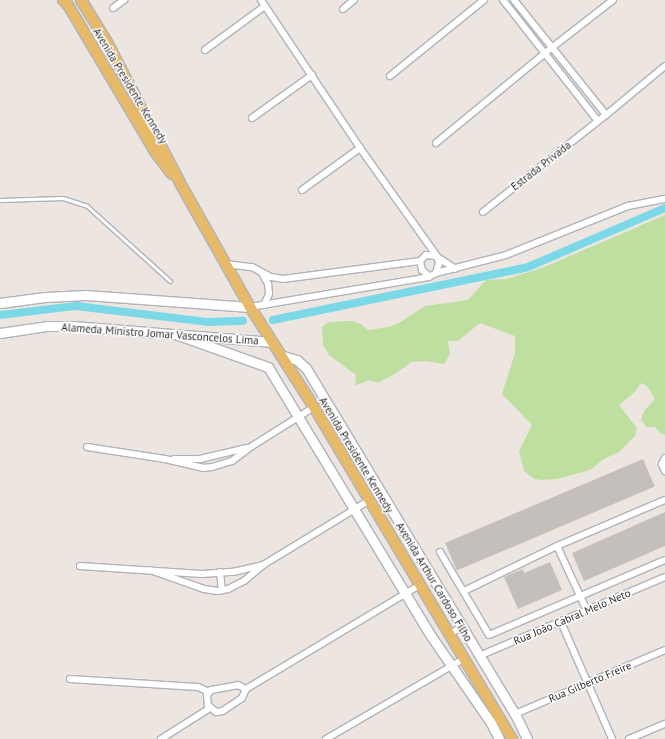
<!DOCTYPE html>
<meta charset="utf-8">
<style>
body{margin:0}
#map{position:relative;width:665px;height:739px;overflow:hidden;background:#ede5e0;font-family:"PT Sans",sans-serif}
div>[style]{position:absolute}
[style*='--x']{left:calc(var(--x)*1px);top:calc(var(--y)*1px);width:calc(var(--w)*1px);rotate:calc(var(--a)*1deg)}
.green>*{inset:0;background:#bedfa0}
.canal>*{height:8px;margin:-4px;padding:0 4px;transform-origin:4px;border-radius:4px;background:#7bd8e7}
.building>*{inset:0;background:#c5bfbc;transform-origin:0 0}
.roads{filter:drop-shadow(1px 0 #b0b3bb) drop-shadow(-1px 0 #b0b3bb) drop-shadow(0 1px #b0b3bb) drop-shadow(0 -1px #b0b3bb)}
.service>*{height:3px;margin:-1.5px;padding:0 1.5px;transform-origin:1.5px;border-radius:1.5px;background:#fff}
.minor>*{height:6px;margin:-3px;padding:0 3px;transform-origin:3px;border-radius:3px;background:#fff}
.secondary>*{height:9px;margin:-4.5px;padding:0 4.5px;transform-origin:4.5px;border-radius:4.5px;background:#fff}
.primary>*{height:10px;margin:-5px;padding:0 5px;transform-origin:5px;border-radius:5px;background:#e7ba6a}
span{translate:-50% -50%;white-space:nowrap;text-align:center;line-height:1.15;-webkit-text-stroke:3px #fff;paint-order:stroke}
.street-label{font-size:11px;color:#2c2c2c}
</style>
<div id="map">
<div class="green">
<i style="clip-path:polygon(665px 215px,665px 435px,660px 433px,655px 427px,646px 427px,641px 419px,644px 411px,655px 399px,647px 386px,641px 383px,635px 392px,619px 405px,637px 428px,635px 436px,619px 452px,604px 459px,590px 470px,557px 479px,542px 480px,534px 479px,524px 471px,519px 451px,532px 425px,502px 394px,515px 353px,515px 336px,480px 323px,458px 341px,448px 341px,450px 354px,444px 364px,426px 361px,411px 362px,398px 372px,378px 383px,369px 380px,355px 386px,356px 375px,329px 355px,323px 345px,322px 327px,329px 322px,352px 321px,361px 324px,368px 330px,389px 327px,399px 323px,425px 306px,468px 300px,486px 280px,506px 279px,542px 268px)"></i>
</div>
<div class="canal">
<i style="--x:0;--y:315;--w:77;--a:-6.8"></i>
<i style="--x:76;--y:306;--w:134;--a:6.9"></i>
<i style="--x:209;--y:322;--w:34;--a:-2"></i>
<i style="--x:273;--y:320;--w:260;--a:-11.7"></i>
<i style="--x:528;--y:267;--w:149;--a:-23.3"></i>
</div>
<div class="building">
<i style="left:643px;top:459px;width:30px;height:215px;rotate:67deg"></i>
<i style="clip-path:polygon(665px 512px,665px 546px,584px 581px,572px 553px)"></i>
<i style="clip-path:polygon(550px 562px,562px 590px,518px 609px,504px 577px,523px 569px,524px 573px)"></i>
</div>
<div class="roads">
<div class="service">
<i style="--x:0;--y:200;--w:63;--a:-1.8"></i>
<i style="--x:63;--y:198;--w:25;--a:18"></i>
<i style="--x:87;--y:206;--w:112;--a:42.1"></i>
</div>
<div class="minor">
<i style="--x:261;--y:0;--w:178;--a:56.2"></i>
<i style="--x:360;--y:148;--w:131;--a:54.6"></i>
<i style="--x:436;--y:255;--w:9;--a:69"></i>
<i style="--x:439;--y:263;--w:10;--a:107"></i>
<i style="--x:503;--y:0;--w:154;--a:51.9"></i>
<i style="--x:514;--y:0;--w:147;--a:51.3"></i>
<i style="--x:113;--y:8;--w:14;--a:-36"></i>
<i style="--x:343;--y:9;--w:14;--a:-39"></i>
<i style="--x:205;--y:50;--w:74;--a:-36.3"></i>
<i style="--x:390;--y:76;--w:121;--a:-39"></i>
<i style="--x:252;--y:118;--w:74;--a:-35.6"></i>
<i style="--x:436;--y:143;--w:141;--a:-39.5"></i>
<i style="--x:545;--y:53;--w:86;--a:-37.9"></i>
<i style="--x:302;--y:190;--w:72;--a:-35.9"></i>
<i style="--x:483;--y:212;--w:157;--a:-38.3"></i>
<i style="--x:606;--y:115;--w:77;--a:-39.7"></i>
<i style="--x:226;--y:264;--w:26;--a:7"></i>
<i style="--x:252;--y:267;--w:21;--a:28"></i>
<i style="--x:271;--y:277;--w:12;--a:9"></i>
<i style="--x:283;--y:279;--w:138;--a:-7.5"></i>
<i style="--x:262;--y:273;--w:13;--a:61"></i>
<i style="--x:268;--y:284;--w:10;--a:84"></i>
<i style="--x:269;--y:294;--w:12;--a:114"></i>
<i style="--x:429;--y:276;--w:9;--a:-139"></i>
<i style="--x:422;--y:270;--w:9;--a:-103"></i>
<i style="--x:420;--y:261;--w:8;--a:-45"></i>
<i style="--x:426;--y:255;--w:10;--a:6"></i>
<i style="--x:436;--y:256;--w:23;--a:34"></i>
<i style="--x:250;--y:307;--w:181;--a:-9.5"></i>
<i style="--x:429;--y:277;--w:8;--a:-30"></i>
<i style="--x:436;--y:273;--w:72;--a:-14.4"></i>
<i style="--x:506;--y:255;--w:131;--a:-21.9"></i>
<i style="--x:628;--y:206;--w:38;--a:-11"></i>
<i style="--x:87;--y:447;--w:79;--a:8.7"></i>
<i style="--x:165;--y:459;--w:39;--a:13"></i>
<i style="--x:203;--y:468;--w:9;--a:-6"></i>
<i style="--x:212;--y:467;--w:21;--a:-17"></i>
<i style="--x:232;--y:461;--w:21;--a:-37"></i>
<i style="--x:249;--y:448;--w:77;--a:-32.2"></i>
<i style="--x:665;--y:458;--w:7;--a:117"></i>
<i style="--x:662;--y:464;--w:8;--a:67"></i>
<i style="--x:174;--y:459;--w:26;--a:0"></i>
<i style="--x:200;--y:459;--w:47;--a:-13.4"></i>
<i style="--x:557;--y:546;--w:72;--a:65.2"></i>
<i style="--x:440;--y:552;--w:96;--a:59.4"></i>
<i style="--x:489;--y:635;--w:191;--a:-23.1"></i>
<i style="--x:80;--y:566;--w:122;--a:3.8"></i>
<i style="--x:202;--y:574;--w:31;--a:-4"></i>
<i style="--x:233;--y:572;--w:28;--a:-13"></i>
<i style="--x:150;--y:570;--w:57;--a:19.4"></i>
<i style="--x:204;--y:589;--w:14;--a:8"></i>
<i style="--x:218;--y:591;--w:10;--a:-11"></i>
<i style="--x:228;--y:589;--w:18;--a:-27"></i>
<i style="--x:244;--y:581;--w:25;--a:-40"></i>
<i style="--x:263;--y:565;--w:125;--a:-31.3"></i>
<i style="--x:220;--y:572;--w:18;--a:84"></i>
<i style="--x:464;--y:591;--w:103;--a:-25.8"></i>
<i style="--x:557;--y:546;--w:117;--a:-23.1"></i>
<i style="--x:561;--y:622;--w:128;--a:66.4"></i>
<i style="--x:450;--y:634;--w:13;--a:-32"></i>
<i style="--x:479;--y:656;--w:202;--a:-23"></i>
<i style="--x:70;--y:679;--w:128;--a:3.6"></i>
<i style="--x:198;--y:687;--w:12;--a:24"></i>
<i style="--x:238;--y:685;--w:9;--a:27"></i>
<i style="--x:246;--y:689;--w:10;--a:114"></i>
<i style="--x:242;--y:698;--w:23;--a:146"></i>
<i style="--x:223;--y:711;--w:7;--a:172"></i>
<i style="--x:216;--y:712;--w:11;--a:-139"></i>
<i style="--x:208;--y:705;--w:10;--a:-96"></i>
<i style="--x:207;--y:695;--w:6;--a:-51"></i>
<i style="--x:211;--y:690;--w:27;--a:-10"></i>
<i style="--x:246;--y:689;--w:203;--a:-30.9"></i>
<i style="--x:515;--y:714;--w:163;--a:-23.1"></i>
<i style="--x:161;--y:739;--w:58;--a:-32.3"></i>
<i style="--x:326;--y:739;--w:161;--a:-30.2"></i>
<i style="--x:629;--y:739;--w:39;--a:-23"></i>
</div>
<div class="secondary">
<i style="--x:0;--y:303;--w:45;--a:-7.6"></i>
<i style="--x:45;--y:297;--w:41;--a:-2.8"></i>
<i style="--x:86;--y:295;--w:164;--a:4.2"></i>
<i style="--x:0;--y:333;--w:48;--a:-8.5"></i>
<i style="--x:47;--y:326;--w:26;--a:0"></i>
<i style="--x:73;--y:326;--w:200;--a:4.6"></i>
<i style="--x:178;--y:335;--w:96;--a:19.6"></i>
<i style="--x:268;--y:367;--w:315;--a:58.8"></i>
<i style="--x:431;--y:636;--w:106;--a:55.4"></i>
<i style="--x:491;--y:723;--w:18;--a:63"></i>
<i style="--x:280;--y:355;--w:18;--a:16"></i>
<i style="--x:297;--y:360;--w:12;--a:42"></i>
<i style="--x:306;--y:368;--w:404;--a:58.9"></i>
<i style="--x:515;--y:714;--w:28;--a:64"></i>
</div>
<div class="primary">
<i style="--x:63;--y:0;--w:7;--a:45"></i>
<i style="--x:68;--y:5;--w:172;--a:59.3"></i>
<i style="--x:156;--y:153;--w:26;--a:53"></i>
<i style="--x:81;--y:0;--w:49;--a:58.2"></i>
<i style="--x:107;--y:42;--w:159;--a:62.6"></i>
<i style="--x:180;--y:183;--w:142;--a:60.6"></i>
<i style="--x:250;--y:307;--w:119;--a:57.4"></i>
<i style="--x:314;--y:407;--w:387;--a:59.2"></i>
</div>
</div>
<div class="street-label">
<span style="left:130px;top:86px;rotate:59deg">Avenida Presidente Kennedy</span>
<span style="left:541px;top:166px;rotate:-38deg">Estrada Privada</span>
<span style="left:160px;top:334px;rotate:4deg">Alameda Ministro Jomar Vasconcelos Lima</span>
<span style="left:356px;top:455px;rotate:59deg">Avenida Presidente Kennedy</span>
<span style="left:434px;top:582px;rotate:59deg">Avenida Arthur Cardoso Filho</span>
<span style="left:572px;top:617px;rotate:-23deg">Rua João Cabral Melo Neto</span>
<span style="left:590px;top:682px;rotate:-23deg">Rua Gilberto Freire</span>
</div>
</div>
